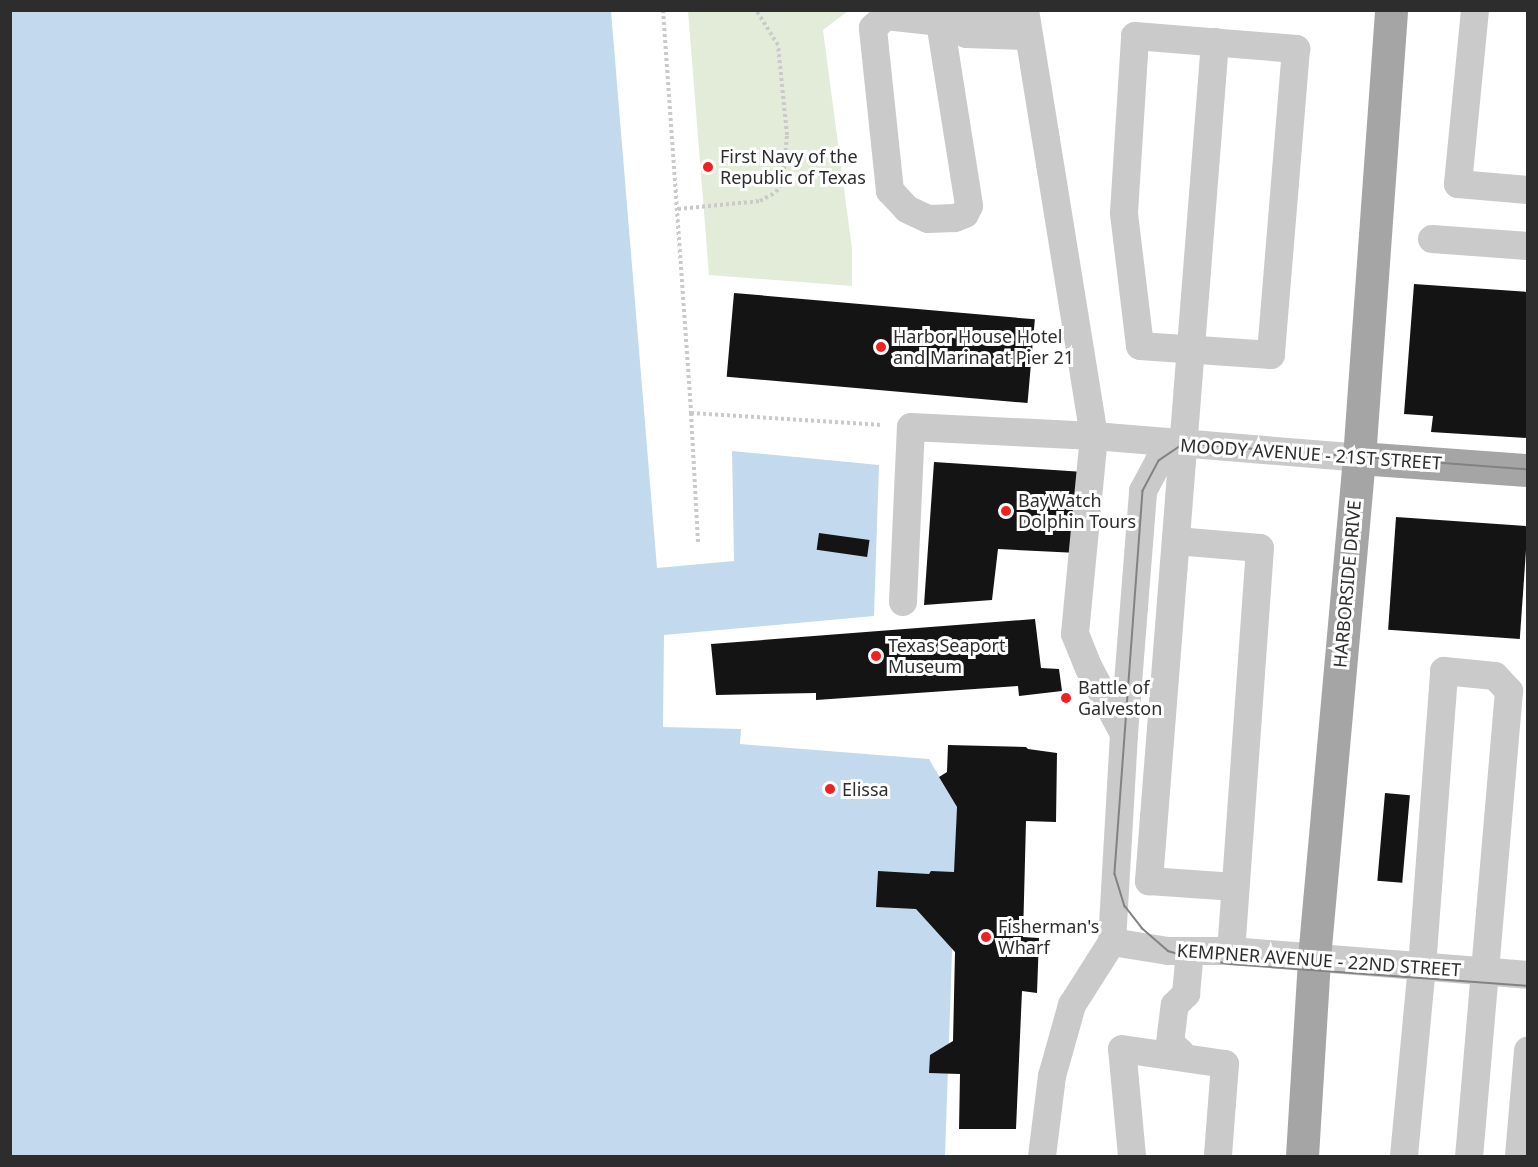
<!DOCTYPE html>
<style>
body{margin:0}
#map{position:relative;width:1538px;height:1167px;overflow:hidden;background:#fff;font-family:"Noto Sans",sans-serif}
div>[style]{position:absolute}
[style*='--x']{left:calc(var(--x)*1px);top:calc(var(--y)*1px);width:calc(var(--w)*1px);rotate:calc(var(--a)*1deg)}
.green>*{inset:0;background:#e2ecd9}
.water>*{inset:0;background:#c3daee}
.building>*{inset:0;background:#141414;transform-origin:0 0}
.path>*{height:4px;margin-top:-2px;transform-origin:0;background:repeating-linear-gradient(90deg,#cacaca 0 3px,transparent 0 6px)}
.minor>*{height:28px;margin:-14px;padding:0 14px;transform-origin:14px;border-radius:14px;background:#cacaca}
.major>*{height:33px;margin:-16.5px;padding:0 16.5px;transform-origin:16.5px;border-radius:16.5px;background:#a5a5a5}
.tram>*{height:1.5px;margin:-0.75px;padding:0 0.75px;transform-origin:0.75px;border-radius:0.75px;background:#828282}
.dots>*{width:16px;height:16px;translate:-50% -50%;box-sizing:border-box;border:3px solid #fff;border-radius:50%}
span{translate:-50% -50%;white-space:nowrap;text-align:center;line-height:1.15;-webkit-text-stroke:6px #fff;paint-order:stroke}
.poi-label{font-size:18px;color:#2d2d2d}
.left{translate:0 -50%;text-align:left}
.street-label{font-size:18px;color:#2d2d2d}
.frame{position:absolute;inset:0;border:12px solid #2d2d2d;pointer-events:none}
</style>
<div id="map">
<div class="green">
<i style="clip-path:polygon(688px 11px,848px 11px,823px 30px,852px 249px,852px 286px,709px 275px)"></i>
</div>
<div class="water">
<i style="clip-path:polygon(10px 11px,611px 11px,657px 568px,734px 561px,732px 451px,879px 465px,874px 616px,664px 635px,663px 727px,741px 729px,740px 744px,929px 759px,957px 807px,945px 1156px,11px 1156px)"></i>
</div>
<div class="building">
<i style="clip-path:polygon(1414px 284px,1528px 292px,1528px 438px,1431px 432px,1433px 416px,1404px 414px)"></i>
<i style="left:734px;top:293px;width:302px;height:84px;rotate:5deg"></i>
<i style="clip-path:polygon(934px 462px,1084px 472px,1078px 553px,998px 549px,992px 600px,924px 605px)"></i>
<i style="left:1396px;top:517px;width:132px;height:113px;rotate:4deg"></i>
<i style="left:819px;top:533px;width:51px;height:17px;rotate:8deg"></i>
<i style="clip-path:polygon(1035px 619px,1041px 668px,1059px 669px,1062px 691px,1019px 696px,1018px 686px,816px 700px,816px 693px,716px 695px,711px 644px)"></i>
<i style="clip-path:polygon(948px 745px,1026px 747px,1028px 749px,1057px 753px,1056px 822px,1026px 821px,1023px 937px,1039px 938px,1037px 993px,1022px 991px,1016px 1129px,959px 1129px,960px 1074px,929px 1073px,930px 1055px,953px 1041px,955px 952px,916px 909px,876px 907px,878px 871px,929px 874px,931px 871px,954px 872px,957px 807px,939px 777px,947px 772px)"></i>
<i style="left:1385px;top:793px;width:25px;height:88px;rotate:5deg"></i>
</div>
<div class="path">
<i style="--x:663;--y:10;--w:404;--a:86"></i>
<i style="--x:691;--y:413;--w:192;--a:3.6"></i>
<i style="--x:678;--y:209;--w:82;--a:-5.6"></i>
<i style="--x:760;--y:201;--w:18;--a:-29"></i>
<i style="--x:776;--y:192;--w:13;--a:-58"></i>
<i style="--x:783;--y:181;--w:46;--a:-85"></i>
<i style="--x:787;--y:135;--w:90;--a:-95.7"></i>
<i style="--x:778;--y:45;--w:41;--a:-122.2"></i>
<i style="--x:691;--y:413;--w:130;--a:86.9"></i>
</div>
<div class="minor">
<i style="--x:1025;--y:10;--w:432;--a:80.8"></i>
<i style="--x:1094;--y:436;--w:199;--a:95.5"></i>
<i style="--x:1075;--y:634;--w:37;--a:68"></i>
<i style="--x:1089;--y:668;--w:75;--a:62.1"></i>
<i style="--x:1124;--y:734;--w:208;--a:93.3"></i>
<i style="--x:1112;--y:942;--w:75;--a:122.4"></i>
<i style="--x:1072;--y:1005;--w:74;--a:105.7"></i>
<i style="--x:1052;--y:1076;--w:81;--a:97.1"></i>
<i style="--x:1475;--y:10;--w:175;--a:95.6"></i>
<i style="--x:1458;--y:184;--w:70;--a:4.9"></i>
<i style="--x:1025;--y:16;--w:58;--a:-178"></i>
<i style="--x:967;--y:14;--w:15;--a:138"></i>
<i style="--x:956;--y:24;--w:14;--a:45"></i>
<i style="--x:966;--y:34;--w:62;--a:1.8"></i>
<i style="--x:940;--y:22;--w:186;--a:81"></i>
<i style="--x:969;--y:206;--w:9;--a:117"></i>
<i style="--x:965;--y:214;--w:11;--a:158"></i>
<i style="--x:955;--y:218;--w:27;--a:178"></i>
<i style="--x:928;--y:219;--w:23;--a:-155"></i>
<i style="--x:907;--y:209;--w:25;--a:-133"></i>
<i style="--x:890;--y:191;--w:164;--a:-96"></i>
<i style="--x:873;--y:28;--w:18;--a:-43"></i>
<i style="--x:886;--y:16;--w:70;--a:6.5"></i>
<i style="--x:1135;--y:36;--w:162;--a:4.6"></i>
<i style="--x:1296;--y:49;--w:307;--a:94.7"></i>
<i style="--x:1271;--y:355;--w:131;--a:-176.1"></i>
<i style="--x:1140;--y:346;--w:134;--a:-96.9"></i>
<i style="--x:1124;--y:213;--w:177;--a:-86.4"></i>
<i style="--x:1215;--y:42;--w:842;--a:94.5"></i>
<i style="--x:1149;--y:881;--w:86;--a:4"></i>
<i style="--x:1432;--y:239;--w:96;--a:4.2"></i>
<i style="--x:1176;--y:541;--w:84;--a:4.8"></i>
<i style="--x:1260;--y:548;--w:404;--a:94.1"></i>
<i style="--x:903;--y:602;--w:175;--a:-87.4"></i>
<i style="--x:911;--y:427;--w:183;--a:2.8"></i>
<i style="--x:1094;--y:436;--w:266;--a:4.7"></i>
<i style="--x:1124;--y:734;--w:244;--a:-85.5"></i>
<i style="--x:1143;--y:491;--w:34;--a:-62"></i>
<i style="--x:1159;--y:461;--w:30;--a:-34"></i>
<i style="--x:1112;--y:942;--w:57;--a:9.1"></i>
<i style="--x:1168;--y:951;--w:63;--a:0"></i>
<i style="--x:1231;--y:951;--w:298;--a:4.6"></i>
<i style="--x:1180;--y:1052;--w:13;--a:-138"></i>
<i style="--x:1170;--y:1043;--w:38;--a:-83"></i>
<i style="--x:1175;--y:1005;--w:16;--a:-45"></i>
<i style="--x:1186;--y:994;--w:43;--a:-84.7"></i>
<i style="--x:1132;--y:1156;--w:107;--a:-95.3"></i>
<i style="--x:1122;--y:1049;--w:104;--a:8.3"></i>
<i style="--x:1225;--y:1064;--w:92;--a:94.4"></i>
<i style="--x:1404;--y:1156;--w:190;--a:-84.6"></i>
<i style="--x:1422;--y:967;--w:297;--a:-85.7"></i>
<i style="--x:1444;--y:671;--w:51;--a:5.6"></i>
<i style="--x:1495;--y:676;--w:21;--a:47"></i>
<i style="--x:1509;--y:691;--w:467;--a:94.9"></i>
<i style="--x:1519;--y:1156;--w:106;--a:-85.1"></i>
</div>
<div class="major">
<i style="--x:1359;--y:458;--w:169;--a:4.1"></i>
<i style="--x:1302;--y:1156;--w:198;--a:-86.5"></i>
<i style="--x:1314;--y:958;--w:502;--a:-84.86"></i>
<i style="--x:1359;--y:458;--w:449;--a:-85.9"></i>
</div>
<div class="tram">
<i style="--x:1528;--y:470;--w:345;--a:-175.7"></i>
<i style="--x:1184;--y:444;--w:30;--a:146"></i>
<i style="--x:1159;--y:461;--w:34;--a:118"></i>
<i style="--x:1143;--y:491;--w:384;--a:94.2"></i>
<i style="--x:1115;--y:874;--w:34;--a:73"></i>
<i style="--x:1125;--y:906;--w:28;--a:52"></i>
<i style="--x:1142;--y:928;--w:35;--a:41"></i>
<i style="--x:1168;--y:951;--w:18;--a:16"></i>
<i style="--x:1185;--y:956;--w:46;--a:10.1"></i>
<i style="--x:1230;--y:964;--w:299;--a:4.2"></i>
</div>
<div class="dots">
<i style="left:708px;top:167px;background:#f32020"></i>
<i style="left:881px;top:347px;background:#f32020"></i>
<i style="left:1006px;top:511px;background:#f32020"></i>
<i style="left:876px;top:656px;background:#f32020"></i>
<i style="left:1066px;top:698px;background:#f32020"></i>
<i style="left:830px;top:789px;background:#f32020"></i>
<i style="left:986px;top:937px;background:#f32020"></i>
</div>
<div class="poi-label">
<span class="left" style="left:720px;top:167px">First Navy of the<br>Republic of Texas</span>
<span class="left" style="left:893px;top:347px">Harbor House Hotel<br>and Marina at Pier 21</span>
<span class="left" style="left:1018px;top:511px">BayWatch<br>Dolphin Tours</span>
<span class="left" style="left:888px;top:656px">Texas Seaport<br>Museum</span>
<span class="left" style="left:1078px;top:698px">Battle of<br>Galveston</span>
<span class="left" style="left:842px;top:789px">Elissa</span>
<span class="left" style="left:998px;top:937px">Fisherman's<br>Wharf</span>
</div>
<div class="street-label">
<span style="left:1311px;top:454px;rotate:4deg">MOODY AVENUE - 21ST STREET</span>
<span style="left:1347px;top:584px;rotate:-85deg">HARBORSIDE DRIVE</span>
<span style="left:1319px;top:960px;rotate:4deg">KEMPNER AVENUE - 22ND STREET</span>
</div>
<div class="frame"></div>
</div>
